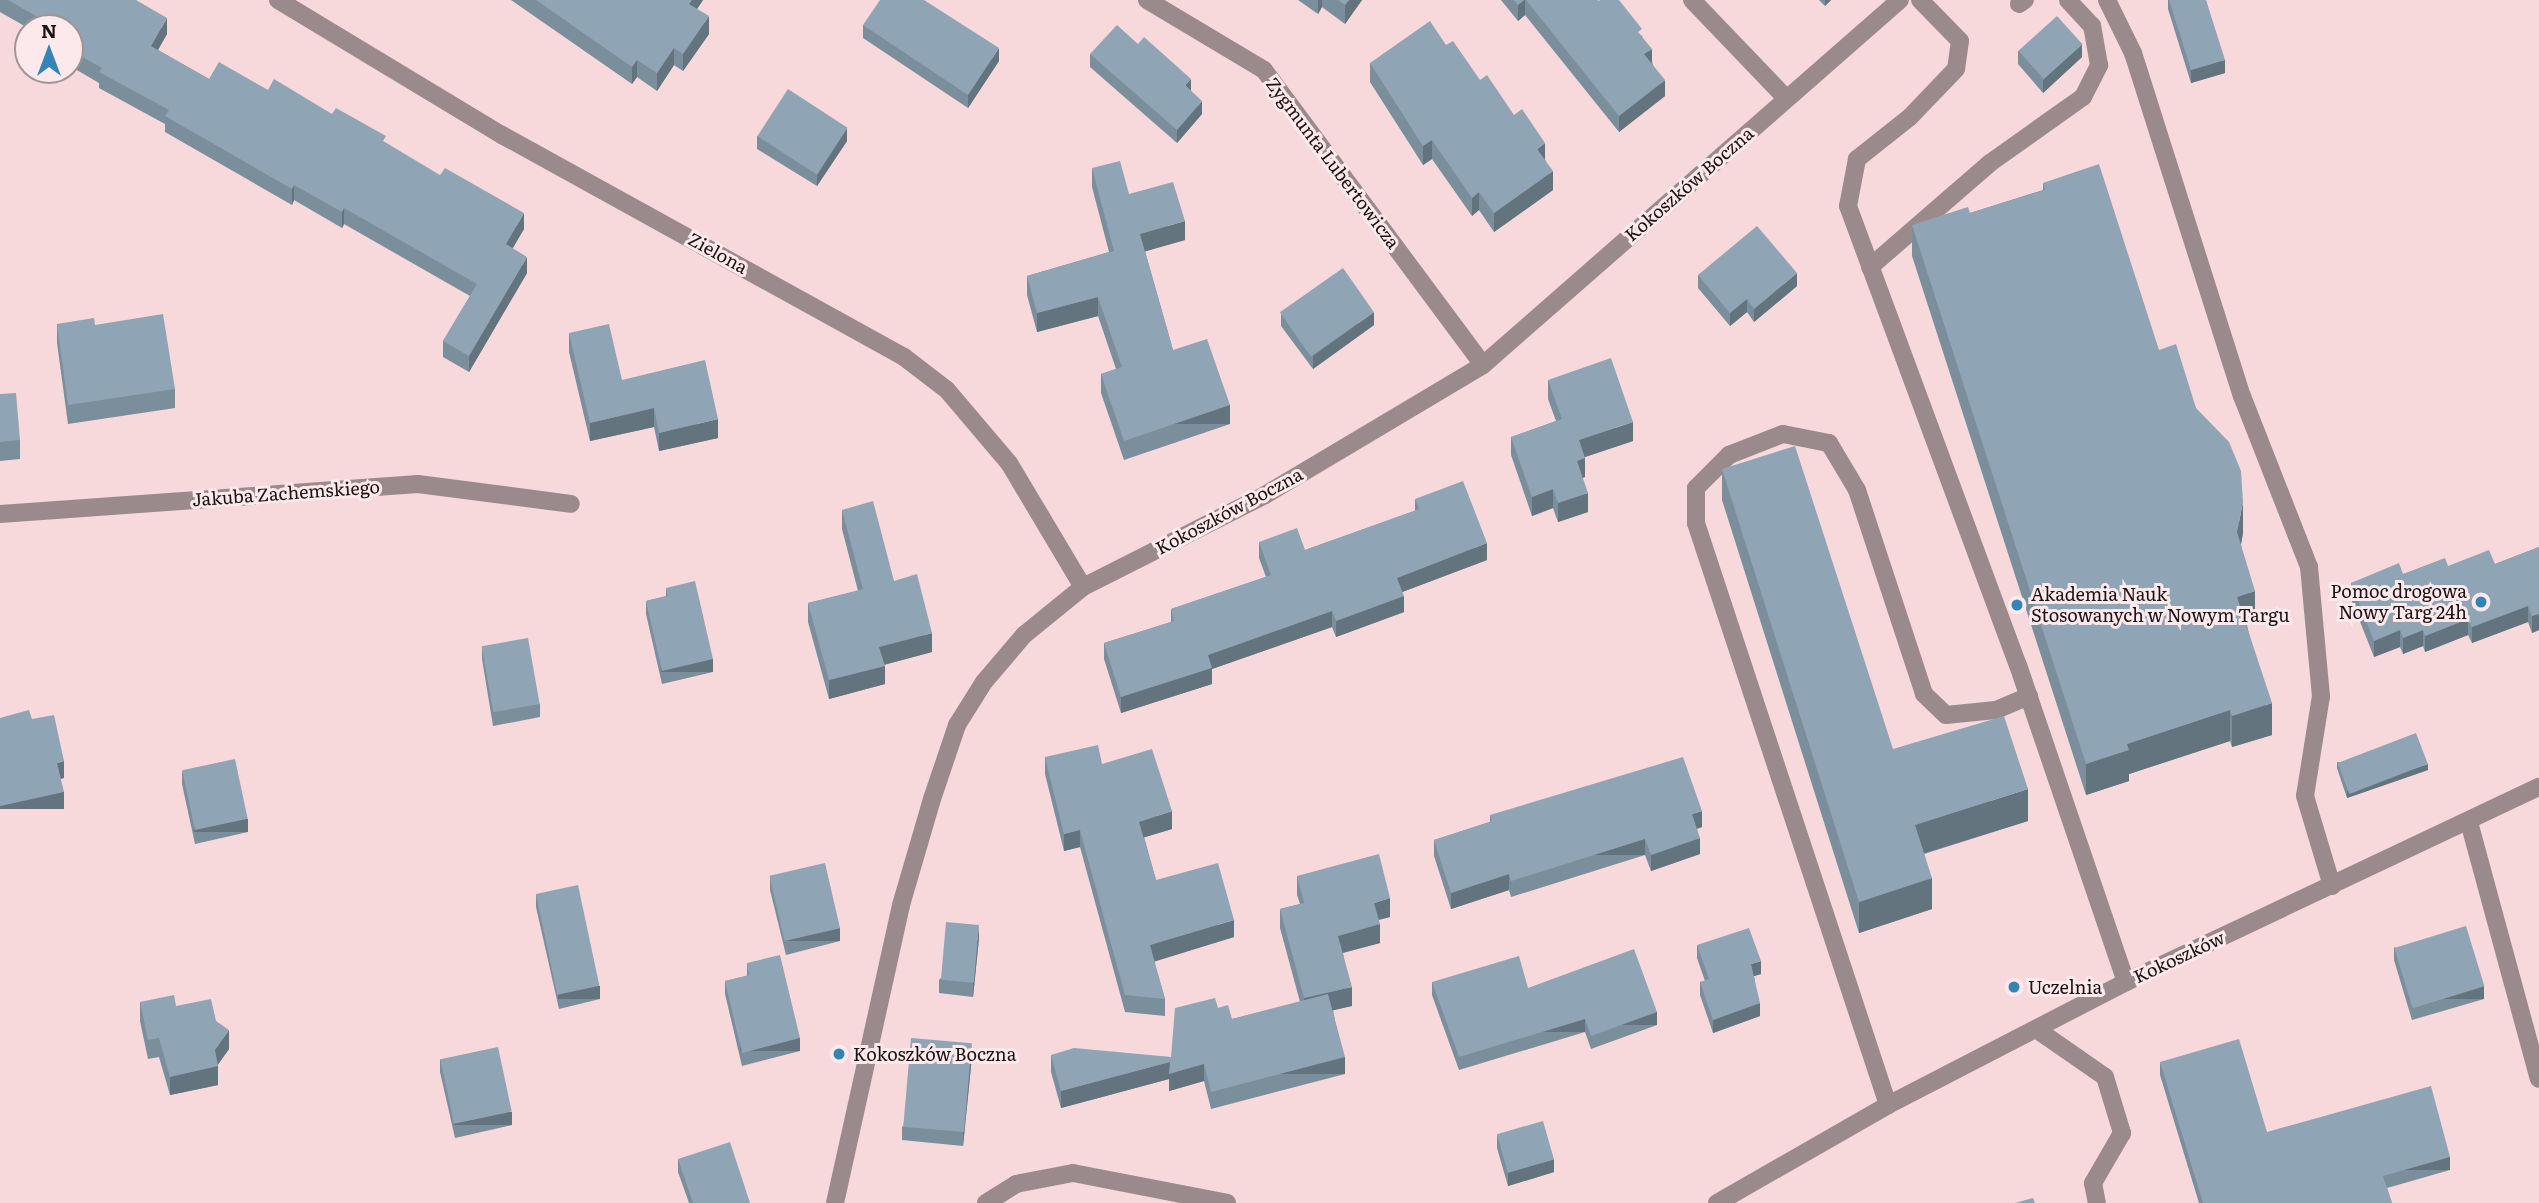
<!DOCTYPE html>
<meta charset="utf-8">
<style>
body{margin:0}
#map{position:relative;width:2539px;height:1203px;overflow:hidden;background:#f7d8db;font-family:Literata,serif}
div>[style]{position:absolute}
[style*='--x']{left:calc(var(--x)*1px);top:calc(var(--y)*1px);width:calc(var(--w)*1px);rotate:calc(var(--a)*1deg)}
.service>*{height:18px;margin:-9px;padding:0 9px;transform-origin:9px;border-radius:9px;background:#9b8a8c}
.minor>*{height:18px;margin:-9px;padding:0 9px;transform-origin:9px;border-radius:9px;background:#9b8a8c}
.wall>*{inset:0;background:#7b8e9c}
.shaded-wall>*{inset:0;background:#64747f;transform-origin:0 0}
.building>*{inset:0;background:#8fa5b5;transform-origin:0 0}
.dots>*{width:19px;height:19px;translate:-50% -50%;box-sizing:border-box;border:4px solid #fbe9eb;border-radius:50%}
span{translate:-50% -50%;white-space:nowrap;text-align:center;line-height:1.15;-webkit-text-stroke:6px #fbe9eb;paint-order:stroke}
.street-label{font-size:18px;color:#1c1213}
.poi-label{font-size:18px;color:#1c1213}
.right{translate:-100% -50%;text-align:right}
.left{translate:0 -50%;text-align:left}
.north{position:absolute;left:14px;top:14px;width:70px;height:70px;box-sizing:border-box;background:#fbe9eb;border:2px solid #a29395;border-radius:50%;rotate:0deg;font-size:19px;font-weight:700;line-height:28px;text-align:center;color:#1c1213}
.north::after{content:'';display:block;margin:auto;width:24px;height:32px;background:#3484b6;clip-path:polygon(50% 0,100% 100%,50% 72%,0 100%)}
</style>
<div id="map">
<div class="service">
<i style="--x:1920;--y:0;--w:57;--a:45.7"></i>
<i style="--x:1960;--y:41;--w:28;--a:98"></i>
<i style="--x:1956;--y:69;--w:66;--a:133.8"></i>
<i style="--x:1910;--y:117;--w:68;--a:141.6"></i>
<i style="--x:1857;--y:159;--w:48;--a:100.8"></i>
<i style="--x:1848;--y:206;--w:489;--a:69.7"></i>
<i style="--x:2018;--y:665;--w:335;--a:71.2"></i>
<i style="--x:2107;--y:0;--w:59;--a:63.9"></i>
<i style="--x:2133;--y:53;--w:360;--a:72.4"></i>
<i style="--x:2242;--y:396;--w:184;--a:68.6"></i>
<i style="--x:2309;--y:567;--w:130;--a:84.7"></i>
<i style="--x:2321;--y:696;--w:101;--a:99.1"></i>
<i style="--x:2305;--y:796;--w:94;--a:73.3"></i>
<i style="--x:2019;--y:4;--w:7;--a:-34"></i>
<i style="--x:1870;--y:267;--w:159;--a:-40.9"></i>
<i style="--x:1990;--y:163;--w:114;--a:-35.4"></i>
<i style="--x:2083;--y:97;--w:36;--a:-63"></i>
<i style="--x:2099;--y:65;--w:40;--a:-100"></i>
<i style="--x:2092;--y:26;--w:35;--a:-133"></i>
<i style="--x:2469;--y:822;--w:266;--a:74.8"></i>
<i style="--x:2036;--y:1029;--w:84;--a:34.8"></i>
<i style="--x:2105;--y:1077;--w:59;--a:73.1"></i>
<i style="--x:2122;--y:1133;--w:58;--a:120.1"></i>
<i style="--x:2093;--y:1183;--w:20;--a:79"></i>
<i style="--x:1888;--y:1105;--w:613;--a:-108.26"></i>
<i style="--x:1696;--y:523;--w:35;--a:-90"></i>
<i style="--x:1696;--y:488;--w:47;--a:-45"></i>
<i style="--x:1729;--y:455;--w:58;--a:-21.3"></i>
<i style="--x:1783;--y:434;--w:47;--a:11.1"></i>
<i style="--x:1829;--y:443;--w:55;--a:59.2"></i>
<i style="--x:1857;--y:490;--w:215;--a:71.8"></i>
<i style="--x:1924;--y:694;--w:30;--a:44"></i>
<i style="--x:1946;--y:715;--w:50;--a:-5.7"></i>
<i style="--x:1996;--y:710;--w:36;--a:-23"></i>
</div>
<div class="minor">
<i style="--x:278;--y:0;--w:262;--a:31.1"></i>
<i style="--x:502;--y:135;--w:459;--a:28.9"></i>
<i style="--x:904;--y:357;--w:54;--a:37.5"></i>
<i style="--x:947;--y:390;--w:96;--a:49.7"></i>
<i style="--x:1009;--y:463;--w:144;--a:59.2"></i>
<i style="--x:1147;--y:0;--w:136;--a:30.9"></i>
<i style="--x:1264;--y:70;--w:367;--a:53.4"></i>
<i style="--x:1692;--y:0;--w:136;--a:46.2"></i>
<i style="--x:0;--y:514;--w:419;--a:-4.1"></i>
<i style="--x:418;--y:484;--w:154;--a:7.4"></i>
<i style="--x:835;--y:1203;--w:305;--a:-77.5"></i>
<i style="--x:901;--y:905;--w:110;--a:-73.7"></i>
<i style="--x:932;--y:799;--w:78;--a:-71.3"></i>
<i style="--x:957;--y:725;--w:51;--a:-57.9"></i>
<i style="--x:984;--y:682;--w:62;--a:-49.6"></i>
<i style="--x:1024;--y:635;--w:76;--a:-39.1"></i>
<i style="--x:1083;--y:587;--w:204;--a:-26.8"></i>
<i style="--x:1265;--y:495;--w:254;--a:-30.8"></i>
<i style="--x:1483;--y:365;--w:554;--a:-41.2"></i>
<i style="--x:986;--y:1203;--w:36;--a:-32"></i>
<i style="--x:1016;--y:1184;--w:58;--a:-10.9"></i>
<i style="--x:1073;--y:1173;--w:157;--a:11"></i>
<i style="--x:1717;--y:1203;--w:197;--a:-29.8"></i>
<i style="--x:1888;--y:1105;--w:268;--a:-27.3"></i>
<i style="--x:2126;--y:982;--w:457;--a:-25.3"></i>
</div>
<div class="wall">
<i style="clip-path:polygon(0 0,136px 0,167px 34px,158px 50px,209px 79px,268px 90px,332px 114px,386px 143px,524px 229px,512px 248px,527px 273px,469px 372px,443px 357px,443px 341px,470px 296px,344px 224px,342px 228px,294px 200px,292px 205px,165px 132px,165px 124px,99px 88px,99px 83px,70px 66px,70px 28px,28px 28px,0 12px)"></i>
<i style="clip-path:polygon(511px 0,703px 0,697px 9px,709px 34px,683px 71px,674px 65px,657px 91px,637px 77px,632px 84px)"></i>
<i style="clip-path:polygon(1298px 0,1362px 0,1345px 24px,1322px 7px,1318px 14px)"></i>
<i style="clip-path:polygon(1501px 0,1597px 0,1642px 36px,1665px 96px,1619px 132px,1525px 15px,1518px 21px)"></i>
<i style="clip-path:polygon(1819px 0,1831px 0,1825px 6px)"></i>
<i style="clip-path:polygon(2168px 0,2206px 0,2225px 73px,2191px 83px,2168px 9px)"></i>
<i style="clip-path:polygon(863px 25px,999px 61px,968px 108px,863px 38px)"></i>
<i style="clip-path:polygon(1446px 45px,1545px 159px,1553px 190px,1494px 232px,1479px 210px,1472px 216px,1432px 159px,1423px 165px,1370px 82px,1370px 63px)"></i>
<i style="clip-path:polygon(2018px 51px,2082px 57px,2043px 93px,2018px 64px)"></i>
<i style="clip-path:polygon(1090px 54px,1191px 91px,1202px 114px,1177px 143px,1090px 67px)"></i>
<i style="clip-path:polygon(757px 136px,847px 141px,817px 186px,757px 149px)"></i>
<i style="clip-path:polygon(1092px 168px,1129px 194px,1185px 240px,1145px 251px,1173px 350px,1230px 424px,1124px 460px,1101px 393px,1101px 374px,1116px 369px,1098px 316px,1037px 332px,1027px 295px,1027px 276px,1109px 252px,1092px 187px)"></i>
<i style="clip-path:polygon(2043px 183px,2159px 350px,2196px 408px,2243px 533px,2241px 545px,2255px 623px,2247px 625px,2272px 735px,2232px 747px,2230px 741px,2129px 774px,2129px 781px,2086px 795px,1912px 256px,1912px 225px,1970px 213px,2043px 190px)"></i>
<i style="clip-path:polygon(1698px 275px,1797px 286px,1754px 322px,1747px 312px,1730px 326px,1698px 288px)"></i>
<i style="clip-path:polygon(1281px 313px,1374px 325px,1313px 369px,1281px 326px)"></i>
<i style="clip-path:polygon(57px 324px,95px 325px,175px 389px,175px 408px,68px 424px,57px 343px)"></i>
<i style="clip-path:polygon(569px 333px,622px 380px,718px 438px,659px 451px,654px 427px,590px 441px,569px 352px)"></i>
<i style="clip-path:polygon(1548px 380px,1633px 441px,1585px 457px,1585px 477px,1582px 478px,1588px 512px,1558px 522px,1553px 508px,1532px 516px,1511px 455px,1511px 437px,1556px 421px,1548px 399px)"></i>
<i style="clip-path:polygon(0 394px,20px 440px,20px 459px,0 461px)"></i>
<i style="clip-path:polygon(1722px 469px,1893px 749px,2028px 821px,1924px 854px,1932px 909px,1859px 933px,1722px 500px)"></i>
<i style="clip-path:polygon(1415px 499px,1487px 560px,1402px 592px,1404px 612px,1336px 637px,1332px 627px,1212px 669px,1212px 684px,1121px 713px,1104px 659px,1104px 643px,1171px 622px,1171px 609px,1266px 577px,1259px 558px,1259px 542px,1305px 550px,1415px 511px)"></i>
<i style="clip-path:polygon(842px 510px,894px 581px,932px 652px,884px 665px,885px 684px,829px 699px,808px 622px,808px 603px,858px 591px,842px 529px)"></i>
<i style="clip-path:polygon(2539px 547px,2539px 630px,2532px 633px,2528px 622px,2472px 643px,2468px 635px,2425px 652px,2423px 646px,2403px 654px,2400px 647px,2374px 657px,2351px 599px,2351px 583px,2448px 566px,2495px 564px)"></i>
<i style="clip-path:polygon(666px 588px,713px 672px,662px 684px,646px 614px,646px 601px,666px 596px)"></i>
<i style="clip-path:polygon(482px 646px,540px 704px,540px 717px,493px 726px,482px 659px)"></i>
<i style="clip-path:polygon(1045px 757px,1102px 764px,1172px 829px,1144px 837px,1156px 880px,1234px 937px,1154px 961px,1165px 999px,1165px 1016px,1125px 1012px,1080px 847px,1064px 851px,1045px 774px)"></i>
<i style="clip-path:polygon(2337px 762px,2428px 770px,2347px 798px,2337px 768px)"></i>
<i style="clip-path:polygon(182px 771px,248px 832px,195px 844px,182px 784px)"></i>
<i style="clip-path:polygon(1490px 815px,1702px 827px,1697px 829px,1700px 854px,1651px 871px,1645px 855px,1511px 897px,1509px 890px,1451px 909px,1434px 856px,1434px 840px,1490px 822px)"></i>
<i style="clip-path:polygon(1297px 876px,1390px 917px,1378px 920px,1380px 943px,1343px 953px,1352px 1006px,1333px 1010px,1345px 1074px,1211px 1109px,1204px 1081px,1169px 1091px,1169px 1079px,1061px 1108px,1051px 1072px,1051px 1055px,1171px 1057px,1218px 1008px,1232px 1019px,1300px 1002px,1280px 928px,1280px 909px,1300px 904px,1297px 895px)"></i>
<i style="clip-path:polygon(770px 877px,840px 941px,786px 955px,770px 890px)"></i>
<i style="clip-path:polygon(536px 894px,600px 999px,559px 1009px,536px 907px)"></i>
<i style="clip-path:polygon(979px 938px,973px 997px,939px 993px,939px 980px)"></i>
<i style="clip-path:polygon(1697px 945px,1761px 974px,1754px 976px,1760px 1016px,1713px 1033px,1700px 995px,1700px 982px,1705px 981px,1697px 958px)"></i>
<i style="clip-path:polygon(2394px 947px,2484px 999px,2412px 1020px,2394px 960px)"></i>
<i style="clip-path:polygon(747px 963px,800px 1051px,742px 1066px,725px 994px,725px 981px,747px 976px)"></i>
<i style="clip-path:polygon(1432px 982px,1528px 988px,1657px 1025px,1591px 1049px,1585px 1032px,1459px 1070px,1432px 995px)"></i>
<i style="clip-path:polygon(140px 1002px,176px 1006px,216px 1021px,229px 1049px,218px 1064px,218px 1085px,170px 1095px,159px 1057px,148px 1059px,140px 1021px)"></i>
<i style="clip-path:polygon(972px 1056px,963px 1146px,902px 1140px,902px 1127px)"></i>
<i style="clip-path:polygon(440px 1059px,512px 1125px,455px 1138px,440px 1072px)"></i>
<i style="clip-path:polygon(2160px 1062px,2267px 1132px,2450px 1170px,2387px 1188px,2392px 1203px,2199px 1203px,2160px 1075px)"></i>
<i style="clip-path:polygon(1497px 1135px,1554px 1172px,1508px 1186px,1497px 1148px)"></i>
<i style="clip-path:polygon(678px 1159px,750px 1203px,689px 1203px,678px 1172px)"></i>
</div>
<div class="shaded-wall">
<i style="clip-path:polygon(692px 0,703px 0,689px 21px,689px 4px)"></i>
<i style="clip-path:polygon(1318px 0,1322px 0,1322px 7px,1318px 14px)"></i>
<i style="clip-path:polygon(1349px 0,1362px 0,1345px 24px,1345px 5px)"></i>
<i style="clip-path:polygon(1524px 0,1525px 0,1525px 15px,1518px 21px,1518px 5px)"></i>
<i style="clip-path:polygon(1825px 0,1831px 0,1825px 6px)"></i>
<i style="clip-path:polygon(709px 16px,709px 34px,683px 71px,683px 54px)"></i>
<i style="clip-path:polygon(167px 18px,167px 34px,151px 62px,151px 46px)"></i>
<i style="clip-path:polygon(2082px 44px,2082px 57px,2043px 93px,2043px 80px)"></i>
<i style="clip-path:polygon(674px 48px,674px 65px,657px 91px,657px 73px)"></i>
<i style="clip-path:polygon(999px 48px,999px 61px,968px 108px,968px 95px)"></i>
<i style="clip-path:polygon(1652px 49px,1652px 65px,1644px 54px)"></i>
<i style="clip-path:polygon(637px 60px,637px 77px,632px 84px,632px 67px)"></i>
<i style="clip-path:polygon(2225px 60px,2225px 73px,2191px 83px,2191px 70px)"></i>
<i style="clip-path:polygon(1191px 79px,1191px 92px,1185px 85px)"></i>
<i style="clip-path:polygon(1665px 80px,1665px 96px,1619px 132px,1619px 116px)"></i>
<i style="clip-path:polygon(1202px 101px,1202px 114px,1177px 143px,1177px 130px)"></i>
<i style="clip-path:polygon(847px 128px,847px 141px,817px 186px,817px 173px)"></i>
<i style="clip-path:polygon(1432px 140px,1432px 159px,1423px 165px,1423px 146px)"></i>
<i style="clip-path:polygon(1545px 143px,1545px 162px,1537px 149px)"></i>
<i style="clip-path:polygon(1553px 171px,1553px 190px,1494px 232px,1494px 213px)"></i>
<i style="clip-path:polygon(294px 185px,294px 200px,292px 205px,292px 189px)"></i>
<i style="clip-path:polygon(1479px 192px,1479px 210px,1472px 216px,1472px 198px)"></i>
<i style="clip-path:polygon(344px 208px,344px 224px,342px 228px,342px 212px)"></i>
<i style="clip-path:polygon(524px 213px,524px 229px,506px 260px,506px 244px)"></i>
<i style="clip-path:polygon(1185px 221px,1185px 240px,1140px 253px,1140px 234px)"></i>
<i style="clip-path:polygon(527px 257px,527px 273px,469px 372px,469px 356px)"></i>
<i style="clip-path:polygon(1797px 273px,1797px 286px,1754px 322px,1754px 309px)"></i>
<i style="clip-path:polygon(1098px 297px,1098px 316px,1037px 332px,1037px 313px)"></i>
<i style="clip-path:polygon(1747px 299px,1747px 312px,1730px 326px,1730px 313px)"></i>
<i style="clip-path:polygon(1374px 312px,1374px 325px,1313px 369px,1313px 356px)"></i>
<i style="left:1230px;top:405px;width:19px;height:112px;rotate:90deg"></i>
<i style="clip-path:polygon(654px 408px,654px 427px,590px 441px,590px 423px)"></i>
<i style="clip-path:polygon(718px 419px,718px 438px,659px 451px,659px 433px)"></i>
<i style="clip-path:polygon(1633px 422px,1633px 441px,1579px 459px,1579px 440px)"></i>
<i style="clip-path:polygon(1585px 458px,1585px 477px,1577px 480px,1577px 461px)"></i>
<i style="clip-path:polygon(1553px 489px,1553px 508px,1532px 516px,1532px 497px)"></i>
<i style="clip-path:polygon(1588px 493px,1588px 512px,1558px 522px,1558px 503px)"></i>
<i style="clip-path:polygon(2243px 502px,2243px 533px,2237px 564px,2237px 532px)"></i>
<i style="clip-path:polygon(1487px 543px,1487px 560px,1397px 594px,1397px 578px)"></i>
<i style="clip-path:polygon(2255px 591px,2255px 623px,2237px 628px,2237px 597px)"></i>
<i style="clip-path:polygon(1404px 596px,1404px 612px,1336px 637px,1336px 621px)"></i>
<i style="clip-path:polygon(2528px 606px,2528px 622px,2472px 643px,2472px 627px)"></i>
<i style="clip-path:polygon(1332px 611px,1332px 627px,1212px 669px,1212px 684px,1121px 713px,1121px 697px,1208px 655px)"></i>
<i style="clip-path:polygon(2539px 614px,2539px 630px,2532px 633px,2532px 616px)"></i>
<i style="clip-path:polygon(2468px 619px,2468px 635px,2425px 652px,2425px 636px)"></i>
<i style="clip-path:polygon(2400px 630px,2400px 647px,2374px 657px,2374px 641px)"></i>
<i style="clip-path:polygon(2423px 630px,2423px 646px,2403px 654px,2403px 638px)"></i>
<i style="clip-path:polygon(932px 633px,932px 652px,879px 666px,879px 647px)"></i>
<i style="left:713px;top:659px;width:13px;height:52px;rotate:90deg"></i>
<i style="clip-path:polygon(885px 666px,885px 684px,829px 699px,829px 680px)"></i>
<i style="clip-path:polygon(2272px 703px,2272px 735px,2232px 747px,2232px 716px)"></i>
<i style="clip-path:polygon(2230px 710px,2230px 741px,2129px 774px,2129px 781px,2086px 795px,2086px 764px,2127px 744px)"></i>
<i style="clip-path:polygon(64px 761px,64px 778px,57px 780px,57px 763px)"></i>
<i style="clip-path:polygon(2428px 764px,2428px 770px,2347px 798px,2347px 791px)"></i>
<i style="clip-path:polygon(2028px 789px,2028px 821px,1915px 856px,1915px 825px)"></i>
<i style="left:64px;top:792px;width:17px;height:66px;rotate:90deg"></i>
<i style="clip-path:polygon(1172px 811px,1172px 829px,1139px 839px,1139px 822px)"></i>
<i style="clip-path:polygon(1702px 811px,1702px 827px,1692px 830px,1692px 814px)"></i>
<i style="left:248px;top:819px;width:13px;height:54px;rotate:90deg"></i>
<i style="clip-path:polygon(1080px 830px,1080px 847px,1064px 851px,1064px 834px)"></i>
<i style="clip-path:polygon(1700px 838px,1700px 854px,1651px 871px,1651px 855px)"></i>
<i style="left:1645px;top:839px;width:16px;height:140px;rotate:90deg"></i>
<i style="clip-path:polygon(1509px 874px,1509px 890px,1451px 909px,1451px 893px)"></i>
<i style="clip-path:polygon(1932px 878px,1932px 909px,1859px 933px,1859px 902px)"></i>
<i style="clip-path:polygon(1390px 898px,1390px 917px,1374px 921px,1374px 903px)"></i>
<i style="clip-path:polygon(1234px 920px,1234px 937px,1150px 963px,1150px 945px)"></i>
<i style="clip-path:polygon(1380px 924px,1380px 943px,1338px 954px,1338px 936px)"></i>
<i style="clip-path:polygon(979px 925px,979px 938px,973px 997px,973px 984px)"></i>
<i style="left:840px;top:928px;width:13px;height:56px;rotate:90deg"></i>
<i style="clip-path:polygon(1761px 961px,1761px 974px,1751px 977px,1751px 964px)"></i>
<i style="left:600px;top:986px;width:13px;height:42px;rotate:90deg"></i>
<i style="left:2484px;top:986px;width:13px;height:75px;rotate:90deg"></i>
<i style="clip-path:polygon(1352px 987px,1352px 1006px,1304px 1017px,1304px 998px)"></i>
<i style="clip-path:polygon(1760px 1003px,1760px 1016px,1713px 1033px,1713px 1020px)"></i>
<i style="left:1657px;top:1012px;width:13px;height:70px;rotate:90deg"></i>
<i style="left:1585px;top:1019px;width:13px;height:132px;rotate:90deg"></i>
<i style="clip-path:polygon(229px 1030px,229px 1049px,217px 1066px,218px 1066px,218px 1085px,170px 1095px,170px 1077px,215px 1050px)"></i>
<i style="left:800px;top:1038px;width:13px;height:60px;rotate:90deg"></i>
<i style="clip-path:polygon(972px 1043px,972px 1056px,963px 1146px,963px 1133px)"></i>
<i style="left:1345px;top:1057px;width:17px;height:138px;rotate:90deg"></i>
<i style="clip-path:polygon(1170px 1062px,1204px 1064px,1204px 1081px,1169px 1091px,1169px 1079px,1061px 1108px,1061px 1091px)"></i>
<i style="left:512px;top:1112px;width:13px;height:58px;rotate:90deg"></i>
<i style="left:2450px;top:1157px;width:13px;height:70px;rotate:90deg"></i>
<i style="clip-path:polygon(1554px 1159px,1554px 1172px,1508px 1186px,1508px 1173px)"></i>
</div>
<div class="building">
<i style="clip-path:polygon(8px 0,136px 0,167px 18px,151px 46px,209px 79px,219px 62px,268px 90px,274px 79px,332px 114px,336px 108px,386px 136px,383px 141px,440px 175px,445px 168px,524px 213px,506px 244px,527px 257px,469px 356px,443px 341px,477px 284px,344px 208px,342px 212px,294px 185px,292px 189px,165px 116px,169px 110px,99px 72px,102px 68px,70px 50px,70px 28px,51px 28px,53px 26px)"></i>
<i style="clip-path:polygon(536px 0,692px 0,689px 4px,709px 16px,683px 54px,674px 48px,657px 73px,637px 60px,632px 67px)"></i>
<i style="clip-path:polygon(880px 0,924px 0,999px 48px,968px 95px,863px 25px)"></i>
<i style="clip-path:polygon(1338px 0,1349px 0,1345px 5px)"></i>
<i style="clip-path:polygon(1514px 0,1524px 0,1518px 5px)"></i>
<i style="clip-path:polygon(1526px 0,1597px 0,1598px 1px,1600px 0,1619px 0,1642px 29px,1638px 32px,1652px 49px,1644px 54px,1665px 80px,1619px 116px)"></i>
<i style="clip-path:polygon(2169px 0,2206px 0,2225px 60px,2191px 70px)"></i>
<i style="left:2057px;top:16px;width:38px;height:52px;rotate:48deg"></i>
<i style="clip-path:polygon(1430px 21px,1446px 45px,1453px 41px,1480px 80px,1487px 75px,1514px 115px,1522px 109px,1545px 143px,1537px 149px,1553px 171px,1494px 213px,1479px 192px,1472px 198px,1432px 140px,1423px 146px,1370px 63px)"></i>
<i style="clip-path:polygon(1117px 25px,1138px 44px,1144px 37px,1191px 79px,1185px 85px,1202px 101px,1177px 130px,1090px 54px)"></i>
<i style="left:788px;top:89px;width:71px;height:56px;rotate:33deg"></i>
<i style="clip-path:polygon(1120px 161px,1129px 194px,1173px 182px,1185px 221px,1140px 234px,1173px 350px,1207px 339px,1230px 405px,1124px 441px,1101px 374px,1122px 367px,1098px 297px,1037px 313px,1027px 276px,1114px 251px,1092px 168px)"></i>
<i style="clip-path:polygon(2099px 164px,2159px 350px,2176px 344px,2196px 408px,2229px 442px,2241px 471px,2243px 502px,2237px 532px,2255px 591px,2237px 597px,2272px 703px,2232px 716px,2230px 710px,2127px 744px,2129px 750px,2086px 764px,1912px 225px,1968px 207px,1970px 213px,2045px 190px,2043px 183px)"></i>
<i style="clip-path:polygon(1757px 226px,1797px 273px,1754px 309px,1747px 299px,1730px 313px,1698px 275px)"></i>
<i style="left:1343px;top:268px;width:54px;height:77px;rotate:55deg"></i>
<i style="clip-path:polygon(163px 314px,175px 389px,68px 405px,57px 324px,94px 318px,95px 325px)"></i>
<i style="clip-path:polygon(609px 324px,622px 380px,705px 360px,718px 419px,659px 433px,654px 408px,590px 423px,569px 333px)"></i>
<i style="clip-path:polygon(1611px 358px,1633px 422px,1579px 440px,1585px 458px,1577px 461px,1588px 493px,1558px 503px,1553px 489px,1532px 497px,1511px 437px,1562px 419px,1548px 380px)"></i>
<i style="clip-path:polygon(16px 393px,20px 440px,0 442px,0 394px)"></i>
<i style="clip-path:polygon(1795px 446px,1893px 749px,2004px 716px,2028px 789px,1915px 825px,1932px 878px,1859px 902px,1722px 469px)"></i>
<i style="clip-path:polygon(1463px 481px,1487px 543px,1397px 578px,1404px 596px,1336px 621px,1332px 611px,1208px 655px,1212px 668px,1121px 697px,1104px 643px,1174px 621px,1171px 609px,1271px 575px,1259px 542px,1297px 528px,1305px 550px,1419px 509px,1415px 499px)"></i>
<i style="clip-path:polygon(873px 501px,894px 581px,917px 574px,932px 633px,879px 647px,885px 666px,829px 680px,808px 603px,863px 589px,842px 510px)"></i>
<i style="clip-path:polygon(2539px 547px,2539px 614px,2532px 616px,2528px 606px,2472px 627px,2468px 619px,2425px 636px,2423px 630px,2403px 638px,2400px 630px,2374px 641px,2351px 583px,2399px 563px,2403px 574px,2445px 558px,2448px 566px,2489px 550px,2495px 564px)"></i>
<i style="clip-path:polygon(695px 581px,713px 659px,662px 671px,646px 601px,668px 596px,666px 588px)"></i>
<i style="left:528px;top:638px;width:67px;height:47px;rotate:80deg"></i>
<i style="clip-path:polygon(29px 710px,32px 719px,54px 715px,64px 761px,57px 763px,64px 792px,0 806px,0 718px)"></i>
<i style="left:2416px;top:733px;width:33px;height:84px;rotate:69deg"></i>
<i style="clip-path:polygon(1098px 745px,1102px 764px,1152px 749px,1172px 811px,1139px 822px,1156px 880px,1218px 863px,1234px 920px,1150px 945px,1165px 999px,1125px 995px,1080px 830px,1064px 834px,1045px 757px)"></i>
<i style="clip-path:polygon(1683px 757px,1702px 811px,1692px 814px,1700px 838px,1651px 855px,1645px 839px,1511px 881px,1509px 874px,1451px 893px,1434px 840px,1492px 821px,1490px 815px)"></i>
<i style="left:235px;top:759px;width:61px;height:54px;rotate:78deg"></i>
<i style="clip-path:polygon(1379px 854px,1390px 898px,1374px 903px,1380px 924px,1338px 936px,1352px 987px,1304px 998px,1280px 909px,1304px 903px,1297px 876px)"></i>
<i style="left:825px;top:863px;width:67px;height:57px;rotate:77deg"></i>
<i style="left:578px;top:885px;width:103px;height:43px;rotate:78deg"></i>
<i style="left:946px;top:922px;width:33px;height:58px;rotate:5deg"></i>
<i style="left:2466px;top:926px;width:63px;height:75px;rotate:73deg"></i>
<i style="clip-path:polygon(1749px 928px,1761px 961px,1751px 964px,1760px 1003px,1713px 1020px,1700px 982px,1709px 979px,1697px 945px)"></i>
<i style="clip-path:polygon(1634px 949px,1657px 1012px,1591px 1036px,1585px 1019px,1459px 1057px,1432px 982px,1519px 956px,1528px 988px)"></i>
<i style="clip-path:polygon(780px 955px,800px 1038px,742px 1053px,725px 981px,749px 975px,747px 963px)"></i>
<i style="clip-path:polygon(1328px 994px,1345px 1057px,1211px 1092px,1204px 1064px,1169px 1074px,1170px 1062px,1061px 1091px,1051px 1055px,1074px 1048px,1171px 1057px,1175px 1008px,1215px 998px,1218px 1008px,1228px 1005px,1232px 1019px)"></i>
<i style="clip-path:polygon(174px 995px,176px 1006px,211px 999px,216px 1021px,229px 1030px,215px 1050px,218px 1066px,170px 1077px,159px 1038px,148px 1040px,140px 1002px)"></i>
<i style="left:911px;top:1038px;width:61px;height:89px;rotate:5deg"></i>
<i style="clip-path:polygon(2239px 1039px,2267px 1132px,2431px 1086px,2450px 1157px,2383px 1176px,2392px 1203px,2203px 1203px,2160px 1062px)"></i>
<i style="left:498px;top:1047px;width:66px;height:59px;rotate:78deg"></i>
<i style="left:1543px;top:1121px;width:40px;height:48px;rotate:74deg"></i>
<i style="clip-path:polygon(730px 1142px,750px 1203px,693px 1203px,678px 1159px)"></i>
<i style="clip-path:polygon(2033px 1198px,2035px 1203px,2015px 1203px)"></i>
</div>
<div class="dots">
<i style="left:2481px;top:602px;background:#3484b6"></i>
<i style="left:2017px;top:605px;background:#3484b6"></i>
<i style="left:2014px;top:987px;background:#3484b6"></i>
<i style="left:839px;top:1054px;background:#3484b6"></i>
</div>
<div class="street-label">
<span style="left:1333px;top:163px;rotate:53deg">Zygmunta Lubertowicza</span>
<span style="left:1689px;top:184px;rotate:-41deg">Kokoszków Boczna</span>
<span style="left:718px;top:253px;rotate:29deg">Zielona</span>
<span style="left:286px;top:493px;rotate:-4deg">Jakuba Zachemskiego</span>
<span style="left:1229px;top:511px;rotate:-28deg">Kokoszków Boczna</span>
<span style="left:2179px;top:957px;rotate:-25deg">Kokoszków</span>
</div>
<div class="poi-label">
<span class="right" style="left:2467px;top:602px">Pomoc drogowa<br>Nowy Targ 24h</span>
<span class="left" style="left:2031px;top:605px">Akademia Nauk<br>Stosowanych w Nowym Targu</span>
<span class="left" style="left:2028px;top:987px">Uczelnia</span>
<span class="left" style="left:853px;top:1054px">Kokoszków Boczna</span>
</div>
<div class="north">N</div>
</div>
